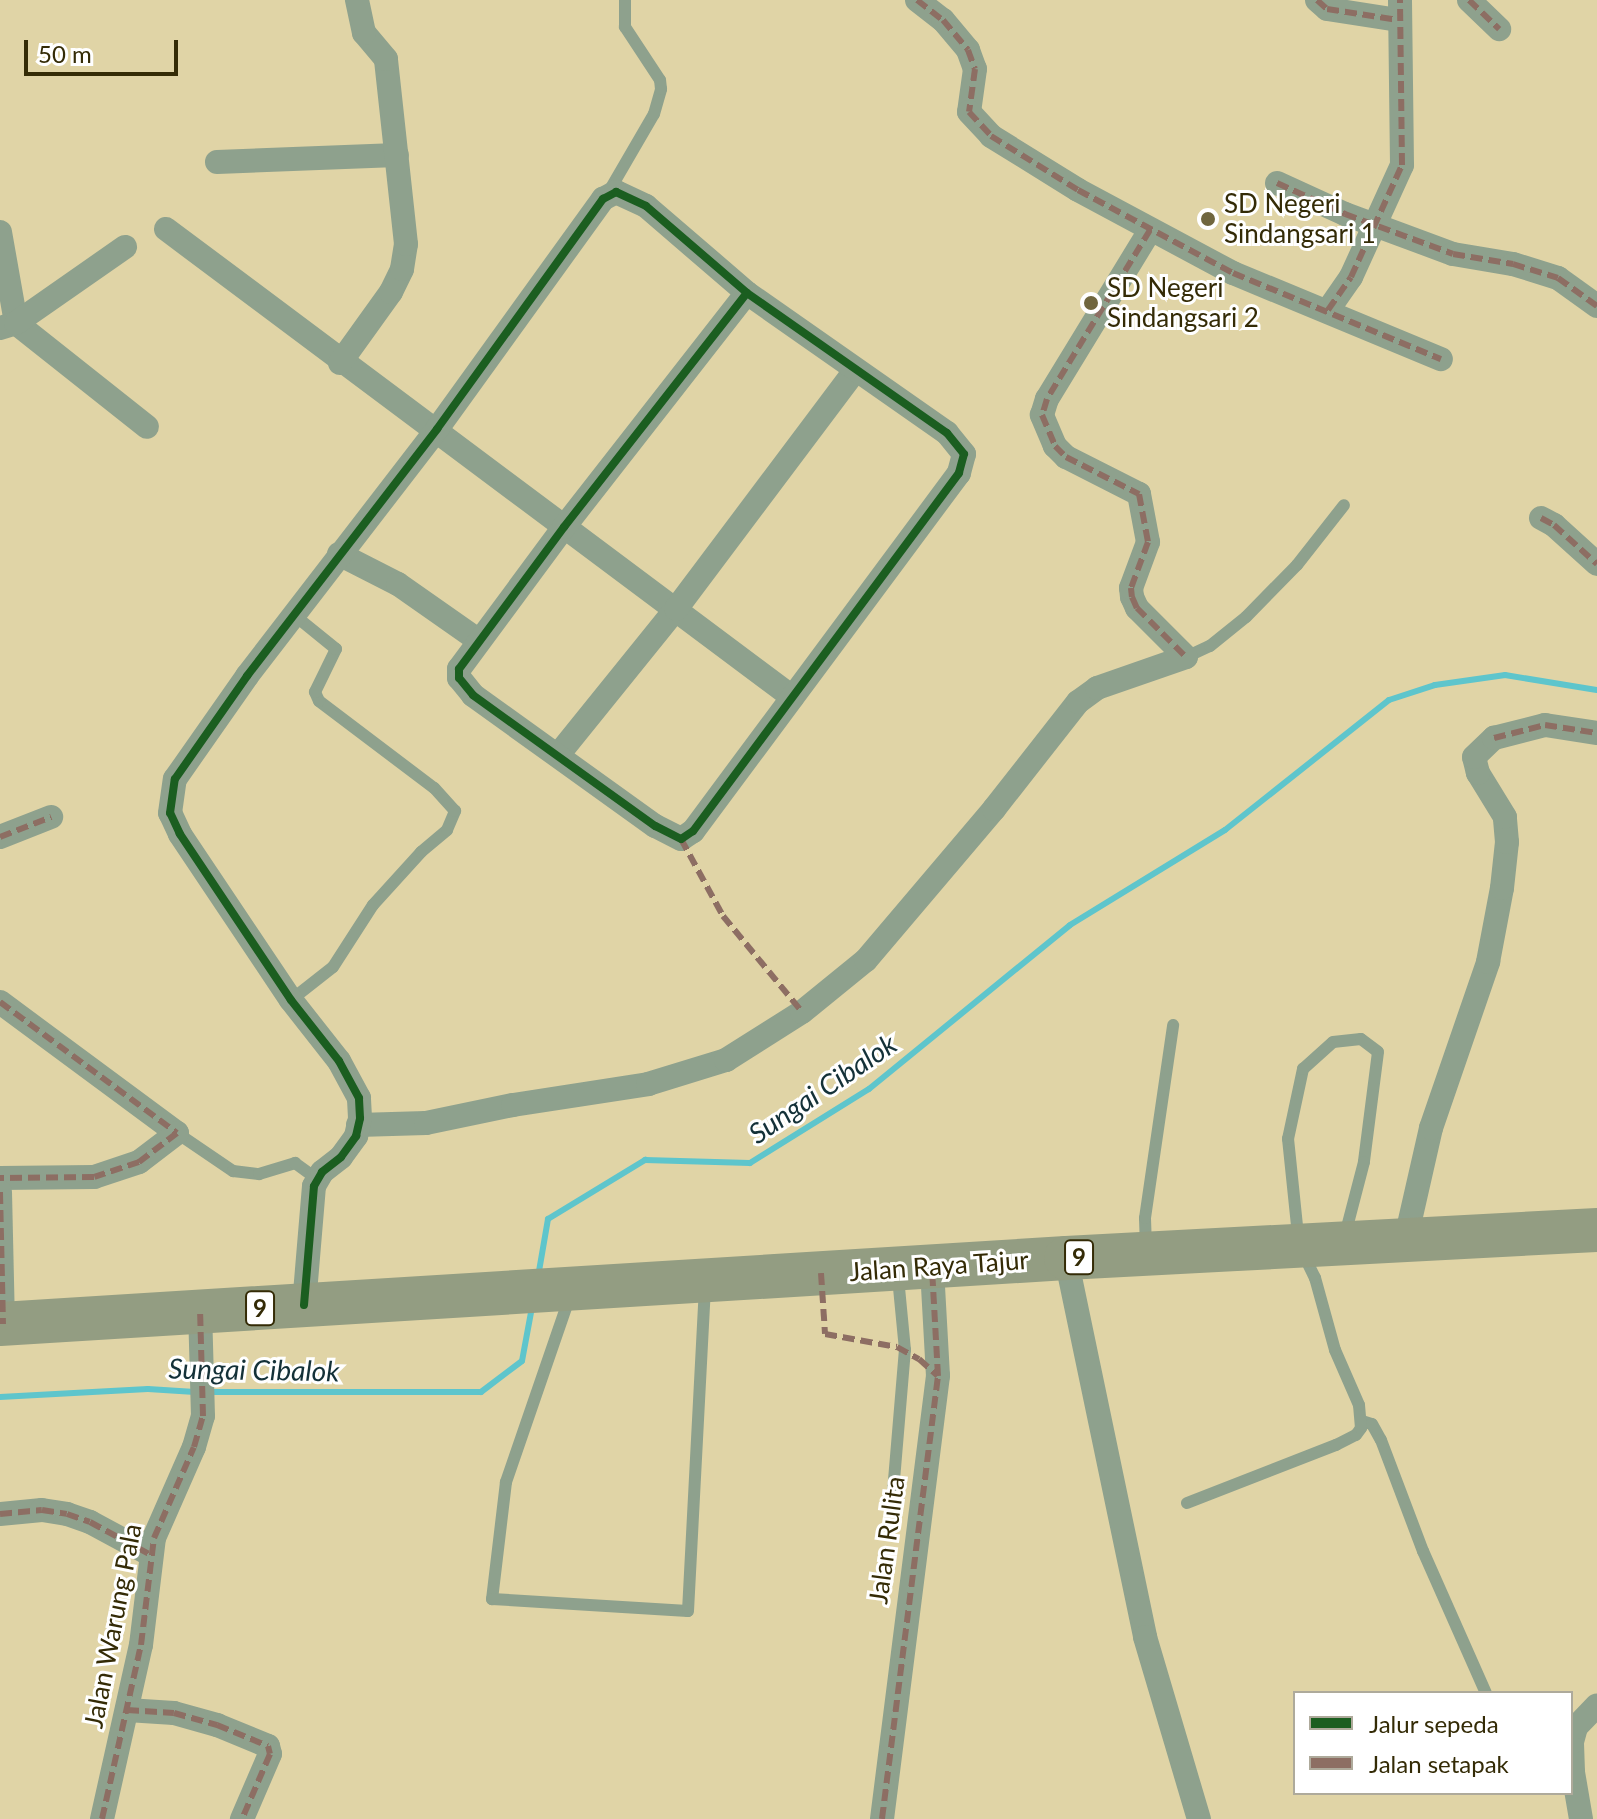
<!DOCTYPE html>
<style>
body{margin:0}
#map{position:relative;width:1597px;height:1819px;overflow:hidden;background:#e0d4a6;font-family:Lato,sans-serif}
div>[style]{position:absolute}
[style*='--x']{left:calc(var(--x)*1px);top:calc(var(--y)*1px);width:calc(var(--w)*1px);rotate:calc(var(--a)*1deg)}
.stream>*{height:6px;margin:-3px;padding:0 3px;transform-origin:3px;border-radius:3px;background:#5ec5cc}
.lane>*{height:12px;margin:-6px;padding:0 6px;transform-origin:6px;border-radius:6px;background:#8ea18d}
.street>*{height:24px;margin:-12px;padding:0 12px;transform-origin:12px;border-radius:12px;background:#8ea18d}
.highway>*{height:44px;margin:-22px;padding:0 22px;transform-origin:22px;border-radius:22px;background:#939d82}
.quiet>*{height:6px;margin-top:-3px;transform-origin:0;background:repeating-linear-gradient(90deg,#8d6e63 0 12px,transparent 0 18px)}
.cycleway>*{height:8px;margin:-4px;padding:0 4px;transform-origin:4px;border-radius:4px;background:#1b5e20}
.dots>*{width:22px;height:22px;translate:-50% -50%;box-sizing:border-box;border:4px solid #fff;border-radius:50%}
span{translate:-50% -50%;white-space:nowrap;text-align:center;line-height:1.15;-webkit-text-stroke:6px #fff;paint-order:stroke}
.shield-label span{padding:2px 6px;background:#fff;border:2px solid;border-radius:6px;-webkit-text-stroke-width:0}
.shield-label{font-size:24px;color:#342b06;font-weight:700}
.poi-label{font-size:26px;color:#342b06}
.left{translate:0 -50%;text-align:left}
.street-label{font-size:26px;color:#342b06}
.water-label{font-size:28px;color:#143138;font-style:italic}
.legend{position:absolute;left:1293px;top:1691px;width:280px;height:104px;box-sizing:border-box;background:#fff;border:2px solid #aeaa9b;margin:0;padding:10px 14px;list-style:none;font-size:24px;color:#342b06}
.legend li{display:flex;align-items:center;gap:16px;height:40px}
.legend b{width:40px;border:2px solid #aeaa9b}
.scale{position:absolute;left:24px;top:40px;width:154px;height:36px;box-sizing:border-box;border:4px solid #342b06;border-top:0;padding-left:10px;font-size:24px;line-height:28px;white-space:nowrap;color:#342b06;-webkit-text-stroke:6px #fff;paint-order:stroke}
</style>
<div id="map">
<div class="stream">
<i style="--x:538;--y:1277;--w:59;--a:-80.2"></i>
<i style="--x:548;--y:1219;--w:114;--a:-31.3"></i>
<i style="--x:645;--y:1160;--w:105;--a:1.6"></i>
<i style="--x:750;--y:1163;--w:140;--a:-31.9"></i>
<i style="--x:869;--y:1089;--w:259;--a:-39.2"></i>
<i style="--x:1070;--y:925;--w:182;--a:-31.5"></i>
<i style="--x:1225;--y:830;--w:209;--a:-38.4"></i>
<i style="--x:1389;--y:700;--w:48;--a:-18.1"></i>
<i style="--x:1435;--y:685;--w:71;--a:-8.1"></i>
<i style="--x:1505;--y:675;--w:93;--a:9.3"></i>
<i style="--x:207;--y:1392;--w:274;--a:0"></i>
<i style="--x:481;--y:1392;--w:51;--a:-37.1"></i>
<i style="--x:522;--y:1361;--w:55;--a:-79.5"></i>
<i style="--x:0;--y:1397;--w:148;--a:-3.1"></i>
<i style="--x:148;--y:1389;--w:47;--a:3.7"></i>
</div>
<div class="lane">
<i style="--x:608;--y:193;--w:91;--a:-59.8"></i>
<i style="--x:654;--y:114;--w:26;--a:-74"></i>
<i style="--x:661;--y:89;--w:9;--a:-96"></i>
<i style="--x:660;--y:80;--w:64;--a:-123.4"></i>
<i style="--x:625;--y:27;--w:27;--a:-90"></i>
<i style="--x:1186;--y:657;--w:26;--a:-25"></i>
<i style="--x:1210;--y:646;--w:46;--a:-38.9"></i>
<i style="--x:1246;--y:617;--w:73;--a:-45.6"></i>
<i style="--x:1297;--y:565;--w:76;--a:-51.9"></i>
<i style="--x:291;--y:1000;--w:53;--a:-38.2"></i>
<i style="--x:333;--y:967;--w:74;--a:-57.2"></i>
<i style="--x:373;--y:905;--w:72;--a:-47.8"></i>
<i style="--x:421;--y:852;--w:34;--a:-40"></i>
<i style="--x:447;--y:830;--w:21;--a:-67"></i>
<i style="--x:455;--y:811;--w:31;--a:-132"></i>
<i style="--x:434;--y:788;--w:144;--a:-142.9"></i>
<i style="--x:319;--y:701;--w:10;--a:-114"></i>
<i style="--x:315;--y:692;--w:48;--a:-64"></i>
<i style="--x:336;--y:649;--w:55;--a:-140.9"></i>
<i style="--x:177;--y:1133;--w:68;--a:34.2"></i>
<i style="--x:233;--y:1171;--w:26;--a:7"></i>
<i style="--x:259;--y:1174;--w:38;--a:-17"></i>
<i style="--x:295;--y:1163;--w:27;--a:36"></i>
<i style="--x:1146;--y:1247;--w:29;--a:-92"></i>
<i style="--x:1145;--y:1218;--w:195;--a:-81.7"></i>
<i style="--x:569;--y:1299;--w:194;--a:109"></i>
<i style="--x:506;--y:1482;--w:118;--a:96.8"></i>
<i style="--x:492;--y:1599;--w:196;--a:3.5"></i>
<i style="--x:688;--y:1611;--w:322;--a:-87"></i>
<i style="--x:1362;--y:1421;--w:10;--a:17"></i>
<i style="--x:1372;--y:1424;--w:18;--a:61"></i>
<i style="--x:1381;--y:1440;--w:119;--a:69.3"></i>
<i style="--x:1423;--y:1551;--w:155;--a:66.1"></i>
<i style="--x:893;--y:1492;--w:143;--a:-85.2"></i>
<i style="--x:905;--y:1350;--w:73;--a:-95.5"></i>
<i style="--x:1187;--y:1503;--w:160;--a:-21.3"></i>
<i style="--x:1336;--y:1445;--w:22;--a:-27"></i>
<i style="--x:1356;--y:1435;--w:9;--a:-54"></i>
<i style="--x:1361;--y:1428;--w:23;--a:-95"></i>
<i style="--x:1359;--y:1405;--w:60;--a:-113.6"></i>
<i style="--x:1335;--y:1350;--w:75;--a:-105.5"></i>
<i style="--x:1315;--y:1278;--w:37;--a:-116"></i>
<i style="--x:1299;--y:1245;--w:107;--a:-95.9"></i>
<i style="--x:1288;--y:1139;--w:72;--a:-77.9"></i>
<i style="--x:1303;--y:1069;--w:40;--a:-42"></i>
<i style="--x:1333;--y:1042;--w:28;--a:-6"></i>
<i style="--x:1361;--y:1039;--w:21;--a:37"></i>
<i style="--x:1378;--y:1052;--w:111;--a:97.3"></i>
<i style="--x:1364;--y:1162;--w:75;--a:104.6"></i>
</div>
<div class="street">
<i style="--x:917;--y:0;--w:33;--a:38"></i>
<i style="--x:943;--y:20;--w:39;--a:50"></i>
<i style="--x:968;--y:50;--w:20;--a:70"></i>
<i style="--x:975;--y:69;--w:43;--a:97.9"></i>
<i style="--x:969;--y:112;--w:33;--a:47"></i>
<i style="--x:991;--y:136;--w:102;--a:31.8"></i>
<i style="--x:1078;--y:190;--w:176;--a:28.2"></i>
<i style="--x:1233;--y:273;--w:225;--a:22.5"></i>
<i style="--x:1317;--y:0;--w:13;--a:42"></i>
<i style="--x:1327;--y:9;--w:72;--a:8.8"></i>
<i style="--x:1469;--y:0;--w:42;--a:44"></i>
<i style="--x:217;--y:162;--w:180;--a:-2.2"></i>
<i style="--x:1277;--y:183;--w:75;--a:24.5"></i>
<i style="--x:1345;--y:214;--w:115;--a:20.3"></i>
<i style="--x:1453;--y:254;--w:61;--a:9.5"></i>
<i style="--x:1513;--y:264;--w:47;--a:17.3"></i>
<i style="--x:1558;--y:278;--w:48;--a:35.7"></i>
<i style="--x:166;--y:229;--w:782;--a:36.78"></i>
<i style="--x:0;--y:232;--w:92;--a:80"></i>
<i style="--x:16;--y:323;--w:167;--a:38.4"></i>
<i style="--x:1328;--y:310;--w:40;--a:-55.1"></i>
<i style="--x:1351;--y:277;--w:123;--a:-65.5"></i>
<i style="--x:1402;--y:165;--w:165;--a:-90.7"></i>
<i style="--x:0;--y:328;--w:17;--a:-17"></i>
<i style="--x:16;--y:323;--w:133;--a:-34.9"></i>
<i style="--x:340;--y:363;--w:87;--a:-54.3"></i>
<i style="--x:391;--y:292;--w:25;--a:-64"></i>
<i style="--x:402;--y:269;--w:25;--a:-81"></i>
<i style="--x:406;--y:244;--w:186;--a:-96.2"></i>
<i style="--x:386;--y:59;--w:34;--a:-130"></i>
<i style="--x:364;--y:33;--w:34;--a:-102"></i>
<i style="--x:1541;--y:518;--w:15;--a:28"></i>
<i style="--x:1554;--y:525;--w:58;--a:42.2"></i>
<i style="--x:339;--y:554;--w:66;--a:27"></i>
<i style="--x:398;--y:584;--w:98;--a:35"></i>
<i style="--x:558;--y:755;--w:188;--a:-51.1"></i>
<i style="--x:676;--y:609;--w:298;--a:-53.1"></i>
<i style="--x:0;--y:837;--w:55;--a:-21.4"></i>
<i style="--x:0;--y:1002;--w:220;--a:36.5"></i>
<i style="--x:177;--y:1133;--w:48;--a:142.7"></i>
<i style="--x:139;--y:1162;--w:47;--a:161.6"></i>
<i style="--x:94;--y:1177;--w:94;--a:179.4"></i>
<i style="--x:358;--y:1125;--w:68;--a:-1.7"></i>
<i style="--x:426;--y:1123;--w:89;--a:-11.7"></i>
<i style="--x:513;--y:1105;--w:137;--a:-8.8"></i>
<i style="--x:648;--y:1084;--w:82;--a:-17.1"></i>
<i style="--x:726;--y:1060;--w:90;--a:-32.3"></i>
<i style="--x:802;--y:1012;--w:82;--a:-39.1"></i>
<i style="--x:866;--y:960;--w:198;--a:-49.7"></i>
<i style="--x:994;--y:809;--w:136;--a:-51.9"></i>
<i style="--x:1078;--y:702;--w:24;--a:-36"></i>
<i style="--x:1097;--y:688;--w:94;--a:-19.2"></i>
<i style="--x:1186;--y:657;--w:69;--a:-135"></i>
<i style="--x:1137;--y:608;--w:12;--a:-114"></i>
<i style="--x:1132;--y:597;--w:9;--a:-96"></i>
<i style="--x:1131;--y:588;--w:49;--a:-69.7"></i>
<i style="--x:1148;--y:542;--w:49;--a:-100.6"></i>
<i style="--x:1139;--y:494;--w:82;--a:-153.1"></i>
<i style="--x:1066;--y:457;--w:16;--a:-135"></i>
<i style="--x:1055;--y:446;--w:34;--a:-113"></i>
<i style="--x:1042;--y:415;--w:17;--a:-73"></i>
<i style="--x:1047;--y:399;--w:198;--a:-58.6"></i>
<i style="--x:0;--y:1192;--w:132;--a:88.7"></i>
<i style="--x:1406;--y:1238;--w:113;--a:-77.2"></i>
<i style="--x:1431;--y:1128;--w:176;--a:-71"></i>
<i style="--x:1488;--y:962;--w:75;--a:-79.3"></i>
<i style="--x:1502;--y:888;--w:46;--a:-83.8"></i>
<i style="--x:1507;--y:842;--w:25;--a:-95"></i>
<i style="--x:1505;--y:817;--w:52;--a:-121.5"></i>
<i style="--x:1478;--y:773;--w:16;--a:-104"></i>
<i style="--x:1474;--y:757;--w:28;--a:-44"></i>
<i style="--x:1494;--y:738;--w:53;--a:-14.3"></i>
<i style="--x:1545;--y:725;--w:53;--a:8.7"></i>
<i style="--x:1066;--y:1258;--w:387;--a:78.2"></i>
<i style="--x:1145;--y:1637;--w:190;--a:73.5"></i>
<i style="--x:304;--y:1305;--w:119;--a:-85.2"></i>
<i style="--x:314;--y:1186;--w:16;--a:-60"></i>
<i style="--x:322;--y:1172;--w:24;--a:-38"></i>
<i style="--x:341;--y:1157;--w:26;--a:-54"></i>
<i style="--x:356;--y:1136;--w:18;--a:-77"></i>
<i style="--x:360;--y:1118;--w:20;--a:-93"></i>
<i style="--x:359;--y:1098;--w:42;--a:-118.4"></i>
<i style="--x:339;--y:1061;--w:78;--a:-128.2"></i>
<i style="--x:291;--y:1000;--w:200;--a:-123.8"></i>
<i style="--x:180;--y:834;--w:23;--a:-115"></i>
<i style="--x:170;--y:813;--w:34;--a:-82"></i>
<i style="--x:175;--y:779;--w:126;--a:-55"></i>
<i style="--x:247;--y:676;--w:312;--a:-52.4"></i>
<i style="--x:437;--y:429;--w:284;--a:-54.2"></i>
<i style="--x:603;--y:199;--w:15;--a:-28"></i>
<i style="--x:616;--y:192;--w:33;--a:25"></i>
<i style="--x:646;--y:206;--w:133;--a:40.7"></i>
<i style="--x:747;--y:293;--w:244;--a:35"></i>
<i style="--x:947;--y:433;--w:27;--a:51"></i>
<i style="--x:964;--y:454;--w:20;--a:105"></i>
<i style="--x:959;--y:473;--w:446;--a:126.6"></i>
<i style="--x:693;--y:831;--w:14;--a:146"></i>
<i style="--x:681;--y:839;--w:29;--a:-153"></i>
<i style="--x:655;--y:826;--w:224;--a:-144.3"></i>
<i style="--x:473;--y:695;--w:22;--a:-129"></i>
<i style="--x:459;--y:678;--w:9;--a:-90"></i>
<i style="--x:459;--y:669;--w:177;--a:-53.5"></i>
<i style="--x:564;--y:527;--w:297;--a:-52"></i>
<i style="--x:0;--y:1514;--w:42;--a:-5.4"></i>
<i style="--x:42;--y:1510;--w:25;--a:9"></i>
<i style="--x:67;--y:1514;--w:24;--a:19"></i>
<i style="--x:90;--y:1522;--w:69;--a:28.4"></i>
<i style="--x:127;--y:1710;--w:47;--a:3.7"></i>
<i style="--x:174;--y:1713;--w:45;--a:15.6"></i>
<i style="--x:217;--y:1725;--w:55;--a:22.4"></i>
<i style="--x:268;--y:1746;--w:8;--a:76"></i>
<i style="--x:270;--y:1754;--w:71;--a:113.3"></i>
<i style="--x:102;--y:1819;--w:178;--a:-77.4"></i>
<i style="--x:141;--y:1645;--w:108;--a:-83.1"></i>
<i style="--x:154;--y:1538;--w:99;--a:-66.3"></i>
<i style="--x:194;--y:1447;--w:32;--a:-74"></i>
<i style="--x:203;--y:1416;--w:105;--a:-91.6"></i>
<i style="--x:882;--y:1819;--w:447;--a:-82.8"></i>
<i style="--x:938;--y:1376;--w:108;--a:-93.2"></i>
<i style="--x:1581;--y:1819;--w:48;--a:-99.7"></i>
<i style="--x:1573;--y:1772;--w:30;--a:-92"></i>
<i style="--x:1572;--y:1742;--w:16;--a:-75"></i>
<i style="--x:1576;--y:1727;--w:30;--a:-46"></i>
</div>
<div class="highway">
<i style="--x:0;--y:1324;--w:1068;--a:-3.54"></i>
<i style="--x:1066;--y:1258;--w:532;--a:-3.02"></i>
</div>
<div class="quiet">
<i style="--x:917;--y:0;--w:33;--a:38"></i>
<i style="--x:943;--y:20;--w:39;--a:50"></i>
<i style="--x:968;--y:50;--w:20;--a:70"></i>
<i style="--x:975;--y:69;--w:43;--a:97.9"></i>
<i style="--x:969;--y:112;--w:33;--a:47"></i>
<i style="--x:991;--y:136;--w:102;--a:31.8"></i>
<i style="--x:1078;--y:190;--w:176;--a:28.2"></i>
<i style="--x:1233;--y:273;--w:225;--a:22.5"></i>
<i style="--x:1317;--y:0;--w:13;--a:42"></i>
<i style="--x:1327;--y:9;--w:72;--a:8.8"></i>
<i style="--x:1469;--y:0;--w:42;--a:44"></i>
<i style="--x:1277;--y:183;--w:75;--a:24.5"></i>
<i style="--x:1345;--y:214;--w:115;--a:20.3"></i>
<i style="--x:1453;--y:254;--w:61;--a:9.5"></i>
<i style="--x:1513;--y:264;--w:47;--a:17.3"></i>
<i style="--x:1558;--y:278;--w:48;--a:35.7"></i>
<i style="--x:1150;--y:230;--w:198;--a:121.4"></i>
<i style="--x:1047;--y:399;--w:17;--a:107"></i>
<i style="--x:1042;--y:415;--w:34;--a:67"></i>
<i style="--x:1055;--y:446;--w:16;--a:45"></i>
<i style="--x:1066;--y:457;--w:82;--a:26.9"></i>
<i style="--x:1139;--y:494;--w:49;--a:79.4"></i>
<i style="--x:1148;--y:542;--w:49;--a:110.3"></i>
<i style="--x:1131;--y:588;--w:9;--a:84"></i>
<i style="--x:1132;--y:597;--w:12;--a:66"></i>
<i style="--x:1137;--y:608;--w:69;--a:45"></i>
<i style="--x:1328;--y:310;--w:40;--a:-55.1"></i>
<i style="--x:1351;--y:277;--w:123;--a:-65.5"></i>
<i style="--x:1402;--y:165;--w:165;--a:-90.7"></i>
<i style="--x:1541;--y:518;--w:15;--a:28"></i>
<i style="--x:1554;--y:525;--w:58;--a:42.2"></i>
<i style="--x:1494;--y:738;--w:53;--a:-14.3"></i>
<i style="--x:1545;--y:725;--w:53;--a:8.7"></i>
<i style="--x:0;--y:837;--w:55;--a:-21.4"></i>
<i style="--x:681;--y:839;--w:88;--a:61.4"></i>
<i style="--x:723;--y:916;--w:124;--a:50.5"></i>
<i style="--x:0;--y:1002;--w:220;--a:36.5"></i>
<i style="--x:177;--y:1133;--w:48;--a:142.7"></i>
<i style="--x:139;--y:1162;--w:47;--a:161.6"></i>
<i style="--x:94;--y:1177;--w:94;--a:179.4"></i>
<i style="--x:0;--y:1192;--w:132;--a:88.7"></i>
<i style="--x:821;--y:1273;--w:61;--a:86.2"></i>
<i style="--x:825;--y:1334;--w:73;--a:10.2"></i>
<i style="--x:897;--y:1347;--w:25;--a:29"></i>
<i style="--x:919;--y:1359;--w:25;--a:42"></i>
<i style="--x:0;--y:1514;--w:42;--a:-5.4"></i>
<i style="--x:42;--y:1510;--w:25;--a:9"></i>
<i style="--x:67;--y:1514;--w:24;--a:19"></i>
<i style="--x:90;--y:1522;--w:69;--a:28.4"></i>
<i style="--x:127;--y:1710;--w:47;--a:3.7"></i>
<i style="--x:174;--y:1713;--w:45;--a:15.6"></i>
<i style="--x:217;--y:1725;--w:55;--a:22.4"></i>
<i style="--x:268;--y:1746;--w:8;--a:76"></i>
<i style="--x:270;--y:1754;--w:71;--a:113.3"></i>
<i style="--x:102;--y:1819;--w:178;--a:-77.4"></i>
<i style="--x:141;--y:1645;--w:108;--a:-83.1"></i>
<i style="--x:154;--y:1538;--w:99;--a:-66.3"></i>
<i style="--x:194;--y:1447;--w:32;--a:-74"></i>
<i style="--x:203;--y:1416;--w:105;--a:-91.6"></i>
<i style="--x:882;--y:1819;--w:447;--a:-82.8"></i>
<i style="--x:938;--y:1376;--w:108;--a:-93.2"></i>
</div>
<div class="cycleway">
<i style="--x:304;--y:1305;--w:119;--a:-85.2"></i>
<i style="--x:314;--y:1186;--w:16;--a:-60"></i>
<i style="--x:322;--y:1172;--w:24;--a:-38"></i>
<i style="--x:341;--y:1157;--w:26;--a:-54"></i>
<i style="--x:356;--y:1136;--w:18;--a:-77"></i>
<i style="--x:360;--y:1118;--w:20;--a:-93"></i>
<i style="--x:359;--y:1098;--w:42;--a:-118.4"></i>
<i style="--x:339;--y:1061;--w:78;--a:-128.2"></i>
<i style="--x:291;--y:1000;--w:200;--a:-123.8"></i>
<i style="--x:180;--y:834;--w:23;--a:-115"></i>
<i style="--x:170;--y:813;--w:34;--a:-82"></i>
<i style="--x:175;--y:779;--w:126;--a:-55"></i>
<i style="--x:247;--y:676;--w:312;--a:-52.4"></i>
<i style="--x:437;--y:429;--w:284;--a:-54.2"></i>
<i style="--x:603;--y:199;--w:15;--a:-28"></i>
<i style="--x:616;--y:192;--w:33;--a:25"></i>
<i style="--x:646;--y:206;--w:133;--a:40.7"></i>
<i style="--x:747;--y:293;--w:244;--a:35"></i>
<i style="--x:947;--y:433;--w:27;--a:51"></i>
<i style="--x:964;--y:454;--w:20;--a:105"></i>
<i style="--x:959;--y:473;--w:446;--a:126.6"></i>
<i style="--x:693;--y:831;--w:14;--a:146"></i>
<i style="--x:681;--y:839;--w:29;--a:-153"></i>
<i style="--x:655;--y:826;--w:224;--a:-144.3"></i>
<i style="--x:473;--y:695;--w:22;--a:-129"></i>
<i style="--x:459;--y:678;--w:9;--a:-90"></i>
<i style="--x:459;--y:669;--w:177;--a:-53.5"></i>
<i style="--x:564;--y:527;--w:297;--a:-52"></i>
</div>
<div class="dots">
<i style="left:1208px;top:219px;background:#70663e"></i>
<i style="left:1091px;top:303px;background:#70663e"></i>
</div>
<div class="shield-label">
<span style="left:1079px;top:1257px">9</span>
<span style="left:260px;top:1308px">9</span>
</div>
<div class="poi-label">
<span class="left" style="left:1224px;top:219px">SD Negeri<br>Sindangsari 1</span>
<span class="left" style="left:1107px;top:303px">SD Negeri<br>Sindangsari 2</span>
</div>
<div class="street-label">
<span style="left:939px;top:1266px;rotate:-4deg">Jalan Raya Tajur</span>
<span style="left:887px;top:1540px;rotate:-82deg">Jalan Rulita</span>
<span style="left:113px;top:1626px;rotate:-79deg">Jalan Warung Pala</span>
</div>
<div class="water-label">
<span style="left:822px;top:1088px;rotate:-34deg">Sungai Cibalok</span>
<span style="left:254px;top:1369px;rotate:1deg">Sungai Cibalok</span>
</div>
<ul class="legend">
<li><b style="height:10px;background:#1b5e20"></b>Jalur sepeda</li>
<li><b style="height:10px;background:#8d6e63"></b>Jalan setapak</li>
</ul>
<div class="scale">50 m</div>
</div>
